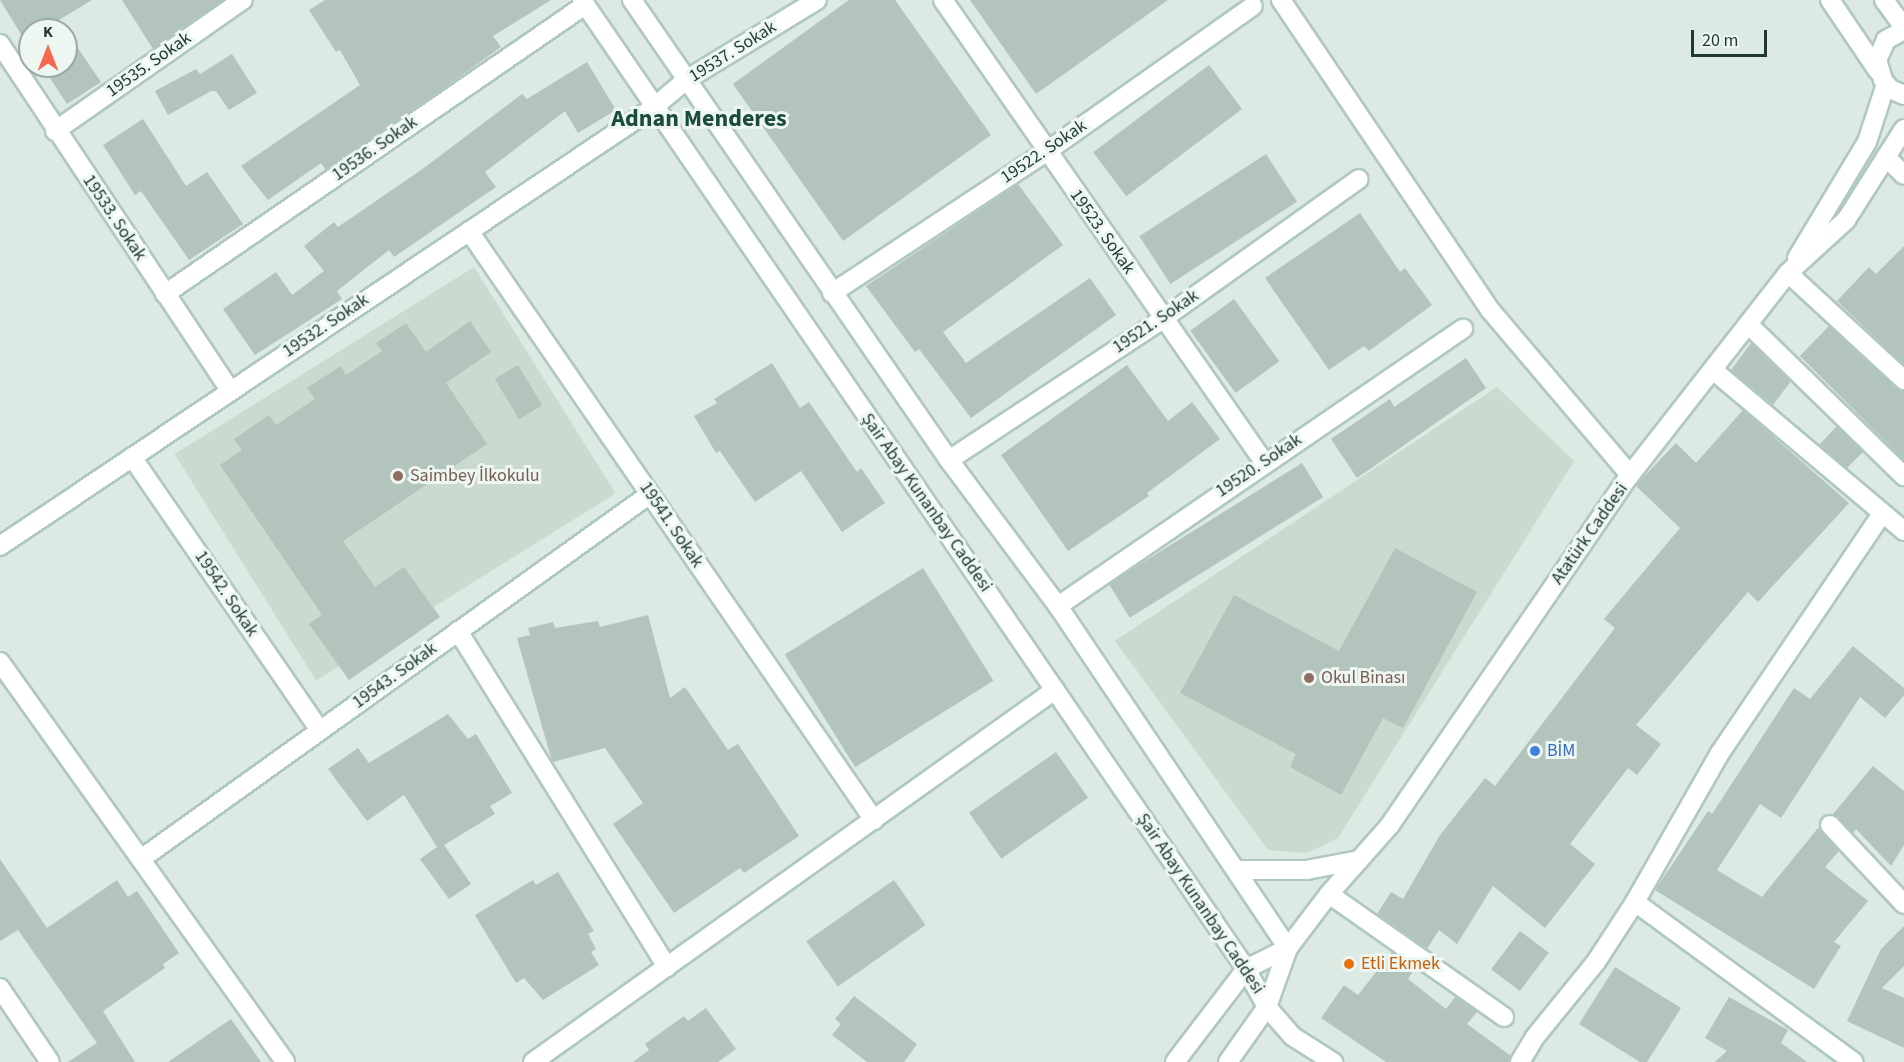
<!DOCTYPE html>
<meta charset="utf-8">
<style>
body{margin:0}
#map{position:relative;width:1904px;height:1062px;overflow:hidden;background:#dde9e3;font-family:"Source Sans 3",sans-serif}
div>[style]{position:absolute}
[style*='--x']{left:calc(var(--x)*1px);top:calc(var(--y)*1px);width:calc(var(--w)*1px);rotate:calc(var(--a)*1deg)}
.built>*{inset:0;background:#cbd9d1;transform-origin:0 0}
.building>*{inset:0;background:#b2c4bb;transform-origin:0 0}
.roads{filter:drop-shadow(2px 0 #b0c9be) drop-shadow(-2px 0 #b0c9be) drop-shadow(0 2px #b0c9be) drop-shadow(0 -2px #b0c9be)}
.street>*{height:18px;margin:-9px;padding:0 9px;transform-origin:9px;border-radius:9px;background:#fff}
.secondary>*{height:18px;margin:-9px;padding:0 9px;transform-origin:9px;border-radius:9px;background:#fff}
.dots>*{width:16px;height:16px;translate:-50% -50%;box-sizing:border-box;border:3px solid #edf6f1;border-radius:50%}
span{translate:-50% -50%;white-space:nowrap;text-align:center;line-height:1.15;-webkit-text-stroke:6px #edf6f1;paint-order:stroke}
.street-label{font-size:18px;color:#1e392f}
.education-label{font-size:18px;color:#785e54}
.left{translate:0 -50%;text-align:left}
.shop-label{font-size:18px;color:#366cbe}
.food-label{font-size:18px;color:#c56008}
.district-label{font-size:24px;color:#1a4b3b;font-weight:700}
.north{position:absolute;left:18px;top:18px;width:60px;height:60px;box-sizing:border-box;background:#edf6f1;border:2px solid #9aaaa3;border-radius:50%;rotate:0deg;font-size:16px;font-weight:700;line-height:24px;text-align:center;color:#1e392f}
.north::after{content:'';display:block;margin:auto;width:21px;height:27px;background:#f5684f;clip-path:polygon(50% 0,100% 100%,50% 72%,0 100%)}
.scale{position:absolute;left:1691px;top:30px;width:76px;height:27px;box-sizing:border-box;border:3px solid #1e392f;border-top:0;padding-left:8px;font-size:18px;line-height:21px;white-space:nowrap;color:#1e392f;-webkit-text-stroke:4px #edf6f1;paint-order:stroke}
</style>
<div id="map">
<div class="built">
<i style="left:474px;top:267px;width:267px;height:353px;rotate:58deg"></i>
<i style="clip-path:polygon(1497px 387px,1574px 461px,1338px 838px,1307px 853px,1268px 850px,1115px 641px)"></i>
</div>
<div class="building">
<i style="clip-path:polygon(0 0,92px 0,59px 20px,66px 30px,30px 30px,30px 49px)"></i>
<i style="clip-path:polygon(122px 0,223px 0,153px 49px)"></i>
<i style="clip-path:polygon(325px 0,551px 0,493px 36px,501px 47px,444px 88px,326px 170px,321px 163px,268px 200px,241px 166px,360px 85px,340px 50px,336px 52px,309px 10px)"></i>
<i style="clip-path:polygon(849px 0,895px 0,991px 135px,843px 241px,733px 84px)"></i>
<i style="clip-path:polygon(970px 0,1168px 0,1036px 94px)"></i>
<i style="clip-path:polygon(66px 31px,101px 82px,67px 104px,42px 66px,66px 66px)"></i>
<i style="clip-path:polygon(232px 54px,257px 93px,229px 110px,216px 91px,211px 91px,168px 115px,155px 91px,196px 69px,200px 74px)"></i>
<i style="clip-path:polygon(587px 62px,616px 110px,578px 133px,565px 111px,485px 172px,496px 187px,394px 257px,389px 250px,337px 291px,342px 299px,255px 355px,223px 309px,276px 272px,292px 295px,324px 271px,304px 246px,334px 222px,338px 227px,424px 168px,522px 94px,527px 99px)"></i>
<i style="left:1209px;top:65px;width:55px;height:145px;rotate:53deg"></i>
<i style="clip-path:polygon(143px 119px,186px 186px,207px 172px,243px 224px,189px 260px,141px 191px,135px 195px,103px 145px)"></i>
<i style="left:1266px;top:154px;width:57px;height:151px;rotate:57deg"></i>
<i style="clip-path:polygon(1018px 184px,1063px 245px,943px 332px,966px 363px,1090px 278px,1116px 315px,971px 418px,919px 349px,915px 352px,866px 286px)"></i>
<i style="clip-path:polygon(1360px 213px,1400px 272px,1405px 268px,1432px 305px,1369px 351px,1364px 346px,1329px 370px,1265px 278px)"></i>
<i style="clip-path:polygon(1904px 246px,1904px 365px,1837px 301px,1869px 267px,1876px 274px)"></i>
<i style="left:1234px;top:299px;width:77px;height:54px;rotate:54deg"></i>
<i style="clip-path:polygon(470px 321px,491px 352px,446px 383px,487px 444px,343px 541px,375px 587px,404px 567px,440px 617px,349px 680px,309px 624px,322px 615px,220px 465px,242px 450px,234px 439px,269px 415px,276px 425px,315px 399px,307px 388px,341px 366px,346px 375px,382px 351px,376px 343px,406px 323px,426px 352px)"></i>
<i style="clip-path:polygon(1829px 326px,1904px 391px,1904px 460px,1800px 356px)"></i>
<i style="clip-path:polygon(1751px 343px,1791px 381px,1773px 405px,1731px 370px)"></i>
<i style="clip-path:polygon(1466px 358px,1486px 388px,1357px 478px,1331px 439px,1390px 399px,1394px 407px)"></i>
<i style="clip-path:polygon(772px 363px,800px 408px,809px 402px,857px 472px,861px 468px,885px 503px,842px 532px,801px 471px,755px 502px,720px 451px,716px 453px,694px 416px,717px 403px,714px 399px)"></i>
<i style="left:518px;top:365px;width:47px;height:27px;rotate:59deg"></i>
<i style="clip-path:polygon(1127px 365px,1168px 421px,1192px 402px,1220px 439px,1147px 493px,1149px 496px,1068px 551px,1001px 455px)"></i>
<i style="clip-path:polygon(1743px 410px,1849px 503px,1758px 602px,1748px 592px,1636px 725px,1661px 744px,1637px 775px,1628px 768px,1570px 844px,1595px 864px,1545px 928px,1493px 886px,1457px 944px,1439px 930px,1427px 949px,1377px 914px,1391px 892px,1403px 899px,1440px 835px,1485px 778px,1495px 786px,1615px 628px,1604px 619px,1680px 528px,1636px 486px,1638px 483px,1676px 443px,1696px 463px)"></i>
<i style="clip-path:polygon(1837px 426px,1863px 452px,1847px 468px,1819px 445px)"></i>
<i style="left:1302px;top:463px;width:40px;height:228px;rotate:58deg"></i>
<i style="clip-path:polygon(1395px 548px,1477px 592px,1403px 728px,1383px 718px,1341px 795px,1290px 767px,1296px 754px,1180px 693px,1234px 595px,1339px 651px)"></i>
<i style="left:923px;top:568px;width:133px;height:163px;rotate:58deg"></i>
<i style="clip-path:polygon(648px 615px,670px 698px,685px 687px,728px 750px,738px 744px,799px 836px,744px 873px,740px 868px,674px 913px,613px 824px,643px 803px,605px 748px,553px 762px,551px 758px,517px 638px,530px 635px,528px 628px,553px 622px,555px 628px,598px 621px,600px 627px)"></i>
<i style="clip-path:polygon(1853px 646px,1904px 688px,1904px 695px,1885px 718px,1860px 697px,1781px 818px,1760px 804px,1717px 870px,1762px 897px,1818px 828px,1839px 851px,1825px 867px,1868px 901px,1834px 942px,1841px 946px,1814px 989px,1655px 890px,1708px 811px,1712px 814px,1794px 688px,1810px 699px)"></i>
<i style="clip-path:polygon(448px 714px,468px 739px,476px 734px,512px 793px,490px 806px,495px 814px,444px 845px,471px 884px,449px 899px,420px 859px,437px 847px,404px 795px,367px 821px,328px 769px,358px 748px,369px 763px)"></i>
<i style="left:1056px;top:752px;width:56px;height:106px;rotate:55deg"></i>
<i style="clip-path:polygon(1873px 766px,1904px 791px,1904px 845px,1891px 866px,1856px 829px,1853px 833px,1833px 814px)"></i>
<i style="clip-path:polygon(0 859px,47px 928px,117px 880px,128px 897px,137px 891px,179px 953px,163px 964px,165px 968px,103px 1011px,135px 1062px,68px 1062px,97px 1043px,18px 930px,0 941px)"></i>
<i style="clip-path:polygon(558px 872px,594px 931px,588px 934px,596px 949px,591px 952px,599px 965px,543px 1000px,524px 978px,516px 983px,475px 915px,533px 880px,536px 885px)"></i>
<i style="left:894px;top:880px;width:55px;height:107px;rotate:55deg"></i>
<i style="clip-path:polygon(1904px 926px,1904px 966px,1882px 988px,1904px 998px,1904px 1048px,1847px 1021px,1881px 949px)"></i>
<i style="left:1520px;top:931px;width:36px;height:48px;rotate:37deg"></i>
<i style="clip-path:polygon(1392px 952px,1415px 968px,1408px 979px,1446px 1009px,1455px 997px,1477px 1012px,1467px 1024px,1511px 1056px,1509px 1062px,1386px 1062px,1321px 1018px,1344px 985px,1358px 995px)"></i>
<i style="clip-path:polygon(1615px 967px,1681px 1008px,1647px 1062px,1640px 1062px,1579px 1024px)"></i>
<i style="clip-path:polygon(854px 996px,917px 1044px,904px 1062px,867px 1062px,832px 1035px,841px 1024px,835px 1019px)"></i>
<i style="clip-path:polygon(1729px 997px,1788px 1030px,1781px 1043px,1807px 1062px,1715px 1062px,1727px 1051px,1705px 1038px)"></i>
<i style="clip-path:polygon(706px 1008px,736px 1049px,718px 1062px,633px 1062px,649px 1050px,645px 1044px,684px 1016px,688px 1021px)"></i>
<i style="clip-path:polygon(231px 1019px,261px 1062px,168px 1062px)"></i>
</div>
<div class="roads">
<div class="street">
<i style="--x:943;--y:0;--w:563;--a:55.21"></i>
<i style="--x:1281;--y:0;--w:375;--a:56"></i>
<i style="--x:1491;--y:311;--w:215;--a:49.7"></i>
<i style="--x:0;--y:44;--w:415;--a:56.4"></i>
<i style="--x:55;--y:131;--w:229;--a:-34.9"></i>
<i style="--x:1886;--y:157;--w:25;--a:45"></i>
<i style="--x:469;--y:231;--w:715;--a:55.49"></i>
<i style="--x:1788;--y:273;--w:158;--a:42.7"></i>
<i style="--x:832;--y:293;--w:256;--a:-33.4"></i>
<i style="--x:1046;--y:152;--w:253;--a:-35.2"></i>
<i style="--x:165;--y:294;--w:510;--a:-34.53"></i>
<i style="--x:1748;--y:324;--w:218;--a:44.3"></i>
<i style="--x:1713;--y:370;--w:250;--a:40.1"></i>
<i style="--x:132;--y:457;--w:332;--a:55.5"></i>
<i style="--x:949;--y:460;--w:258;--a:-33.4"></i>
<i style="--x:1164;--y:318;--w:239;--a:-35.5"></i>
<i style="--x:0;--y:546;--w:786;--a:-33.85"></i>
<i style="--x:653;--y:108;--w:43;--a:-40.3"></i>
<i style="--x:686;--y:80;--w:153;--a:-31.4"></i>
<i style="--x:1058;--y:606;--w:491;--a:-34.4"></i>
<i style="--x:458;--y:631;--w:396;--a:58.1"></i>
<i style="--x:0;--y:662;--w:491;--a:54.5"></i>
<i style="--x:1830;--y:825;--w:108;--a:46.9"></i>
<i style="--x:141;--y:859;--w:626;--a:-35.64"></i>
<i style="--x:1329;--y:894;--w:214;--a:35.1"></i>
<i style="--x:1635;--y:902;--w:271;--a:36.2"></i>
<i style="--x:0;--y:988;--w:89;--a:56"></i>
<i style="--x:533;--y:1062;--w:641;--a:-35.48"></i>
<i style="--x:1520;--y:1062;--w:29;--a:-59"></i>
<i style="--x:1535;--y:1037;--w:97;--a:-50.9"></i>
<i style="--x:1596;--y:962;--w:72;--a:-57"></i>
<i style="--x:1635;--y:902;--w:172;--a:-60.3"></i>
<i style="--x:1720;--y:753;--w:289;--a:-55.9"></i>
</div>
<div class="secondary">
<i style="--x:582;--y:0;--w:1175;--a:55.58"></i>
<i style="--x:1246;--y:969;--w:43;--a:61.1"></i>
<i style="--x:1267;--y:1007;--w:38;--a:49"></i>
<i style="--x:1292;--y:1036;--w:49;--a:32.4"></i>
<i style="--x:632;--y:0;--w:559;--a:55.43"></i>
<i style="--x:949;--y:460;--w:182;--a:53.3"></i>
<i style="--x:1058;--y:606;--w:412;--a:56.1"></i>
<i style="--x:1830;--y:0;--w:86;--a:55.9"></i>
<i style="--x:1884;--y:0;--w:34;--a:54"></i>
<i style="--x:1904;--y:30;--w:21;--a:151"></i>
<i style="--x:1886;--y:40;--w:22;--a:114"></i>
<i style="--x:1877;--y:60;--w:21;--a:73"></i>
<i style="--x:1883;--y:80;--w:11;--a:52"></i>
<i style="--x:1890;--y:89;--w:15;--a:23"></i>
<i style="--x:1797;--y:258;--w:135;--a:-58.9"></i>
<i style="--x:1867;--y:142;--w:61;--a:-71.9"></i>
<i style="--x:1236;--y:870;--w:71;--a:0"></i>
<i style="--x:1307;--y:870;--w:53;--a:-10.9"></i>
<i style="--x:1175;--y:1062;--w:117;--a:-52.6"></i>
<i style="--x:1246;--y:969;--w:47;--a:-26.6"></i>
<i style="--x:1228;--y:1062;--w:67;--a:-54.7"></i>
<i style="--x:1267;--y:1007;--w:63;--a:-70.4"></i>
<i style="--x:1288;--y:948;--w:68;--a:-52.8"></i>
<i style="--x:1329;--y:894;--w:92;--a:-48.5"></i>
<i style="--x:1390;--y:825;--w:424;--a:-55.6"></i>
<i style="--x:1630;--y:475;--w:256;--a:-52"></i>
<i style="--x:1788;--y:273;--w:79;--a:-42.4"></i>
<i style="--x:1846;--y:220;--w:108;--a:-57.5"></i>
</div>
</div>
<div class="dots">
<i style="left:398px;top:476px;background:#8d6e63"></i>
<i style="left:1309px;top:678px;background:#8d6e63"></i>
<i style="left:1535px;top:751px;background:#3f7fe0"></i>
<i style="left:1349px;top:964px;background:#e8710a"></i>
</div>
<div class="street-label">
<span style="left:733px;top:52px;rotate:-32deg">19537. Sokak</span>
<span style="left:149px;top:65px;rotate:-35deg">19535. Sokak</span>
<span style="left:375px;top:149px;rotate:-35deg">19536. Sokak</span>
<span style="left:1044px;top:152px;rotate:-34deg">19522. Sokak</span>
<span style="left:114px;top:218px;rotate:56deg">19533. Sokak</span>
<span style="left:1102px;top:232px;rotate:55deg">19523. Sokak</span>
<span style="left:1156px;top:322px;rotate:-34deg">19521. Sokak</span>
<span style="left:326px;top:326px;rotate:-34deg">19532. Sokak</span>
<span style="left:1259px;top:466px;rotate:-34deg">19520. Sokak</span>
<span style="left:926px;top:503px;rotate:55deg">Şair Abay Kunanbay Caddesi</span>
<span style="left:671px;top:525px;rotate:56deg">19541. Sokak</span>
<span style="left:1590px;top:534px;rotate:-55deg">Atatürk Caddesi</span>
<span style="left:226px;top:594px;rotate:56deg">19542. Sokak</span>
<span style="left:395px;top:676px;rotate:-36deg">19543. Sokak</span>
<span style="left:1200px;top:904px;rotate:56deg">Şair Abay Kunanbay Caddesi</span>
</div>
<div class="education-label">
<span class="left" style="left:410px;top:476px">Saimbey İlkokulu</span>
<span class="left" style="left:1321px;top:678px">Okul Binası</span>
</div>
<div class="shop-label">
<span class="left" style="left:1547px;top:751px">BİM</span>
</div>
<div class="food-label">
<span class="left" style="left:1361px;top:964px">Etli Ekmek</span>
</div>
<div class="district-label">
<span style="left:699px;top:119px">Adnan Menderes</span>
</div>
<div class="north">K</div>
<div class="scale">20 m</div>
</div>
